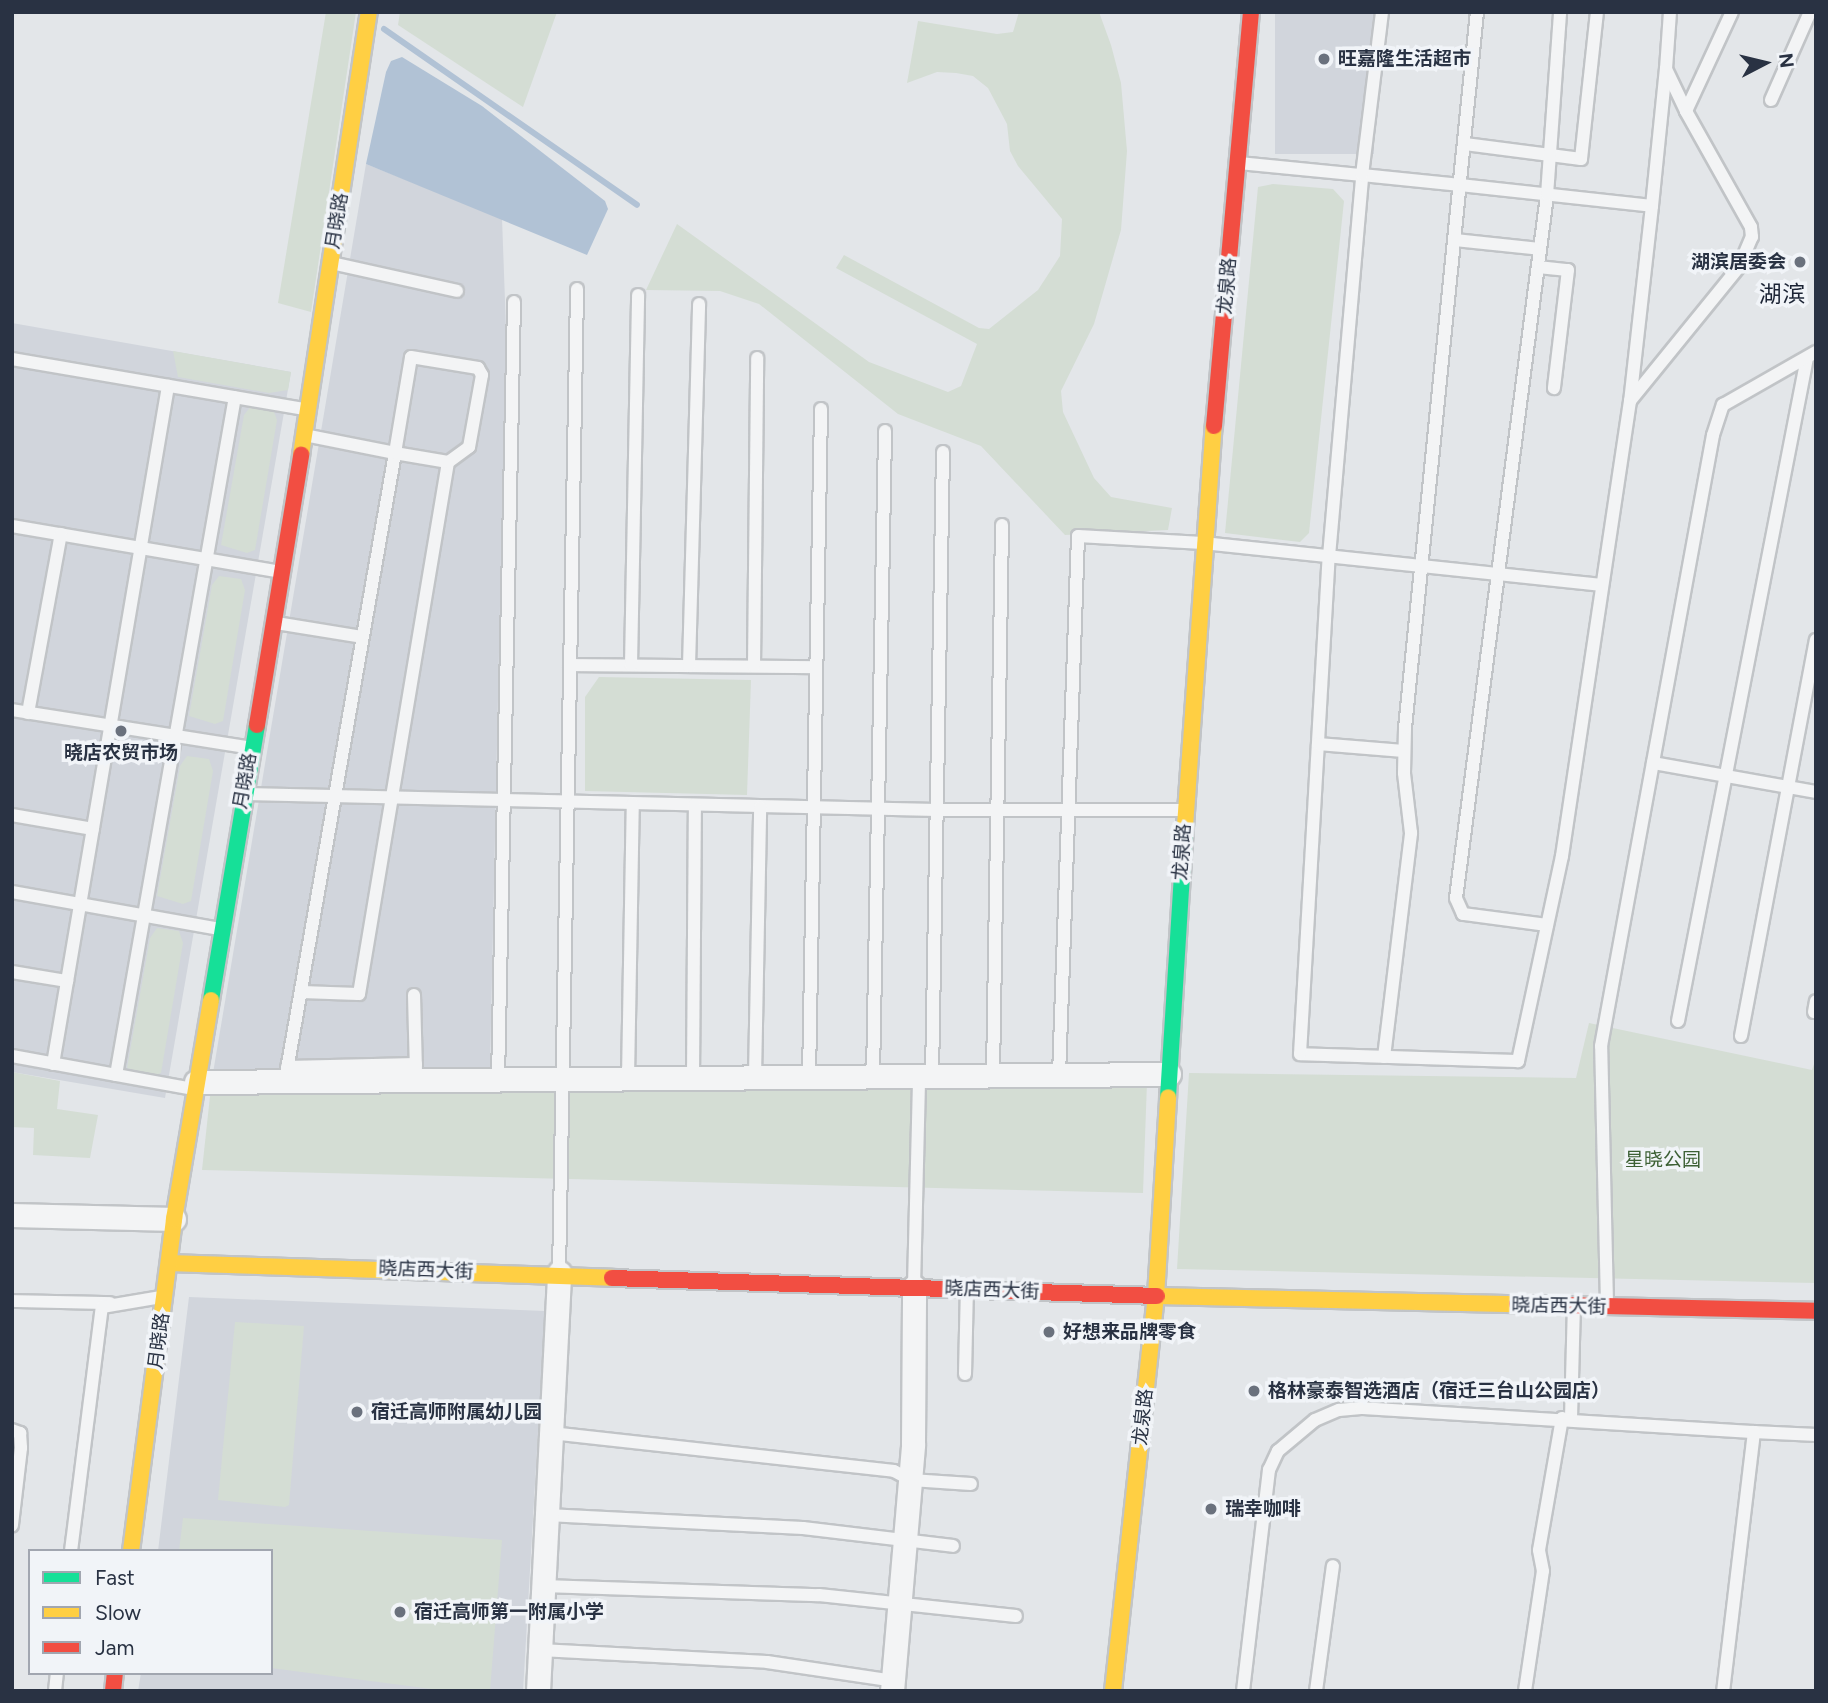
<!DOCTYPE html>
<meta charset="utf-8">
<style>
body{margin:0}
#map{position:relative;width:1828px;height:1703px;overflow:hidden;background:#e3e6e9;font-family:Figtree,"Noto Sans SC",sans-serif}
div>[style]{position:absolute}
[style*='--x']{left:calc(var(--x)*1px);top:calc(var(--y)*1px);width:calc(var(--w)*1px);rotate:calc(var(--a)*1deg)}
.built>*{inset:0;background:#d1d5dc;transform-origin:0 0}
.green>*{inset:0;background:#d4ddd4}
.water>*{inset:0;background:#b1c2d5}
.stream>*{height:6px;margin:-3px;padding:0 3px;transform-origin:3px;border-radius:3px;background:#b1c2d5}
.roads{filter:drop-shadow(2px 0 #c1c4c7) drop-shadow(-2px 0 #c1c4c7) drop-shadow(0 2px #c1c4c7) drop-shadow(0 -2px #c1c4c7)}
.lane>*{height:12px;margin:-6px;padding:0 6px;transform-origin:6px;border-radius:6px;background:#f3f4f5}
.street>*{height:23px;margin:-11.5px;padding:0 11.5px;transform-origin:11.5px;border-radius:11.5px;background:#f3f4f5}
.fast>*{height:16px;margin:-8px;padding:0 8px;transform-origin:8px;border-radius:8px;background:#16e098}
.slow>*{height:16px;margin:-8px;padding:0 8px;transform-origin:8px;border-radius:8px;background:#ffcf43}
.jam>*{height:16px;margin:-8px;padding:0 8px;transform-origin:8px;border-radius:8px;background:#f24e42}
.dots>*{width:19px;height:19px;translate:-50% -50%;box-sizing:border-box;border:4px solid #f1f4f8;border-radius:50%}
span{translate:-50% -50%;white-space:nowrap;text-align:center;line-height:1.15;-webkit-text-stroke:7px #f1f4f8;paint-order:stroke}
.poi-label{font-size:19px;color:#293243;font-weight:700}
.left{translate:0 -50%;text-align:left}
.right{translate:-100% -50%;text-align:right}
.street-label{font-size:19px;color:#293243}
.park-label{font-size:19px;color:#3d6035}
.quarter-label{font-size:23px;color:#1b2334}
.frame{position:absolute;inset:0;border:14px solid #293243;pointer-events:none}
.legend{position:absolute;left:28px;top:1549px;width:245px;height:126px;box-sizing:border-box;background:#f1f4f8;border:2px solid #a1a6b0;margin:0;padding:9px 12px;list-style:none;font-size:21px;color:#293243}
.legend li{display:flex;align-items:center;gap:14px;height:35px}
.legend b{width:35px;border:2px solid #a1a6b0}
.north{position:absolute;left:1730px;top:28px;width:70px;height:70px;-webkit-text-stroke:5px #f1f4f8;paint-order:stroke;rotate:83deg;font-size:19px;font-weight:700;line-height:28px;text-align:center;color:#293243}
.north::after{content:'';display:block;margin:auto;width:24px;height:32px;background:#293243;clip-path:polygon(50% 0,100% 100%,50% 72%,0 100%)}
</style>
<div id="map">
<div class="built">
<i style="left:1275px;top:12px;width:99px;height:142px"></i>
<i style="clip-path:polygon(366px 164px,502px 218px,506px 329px,490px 1069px,213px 1073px)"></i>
<i style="clip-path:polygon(12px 323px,291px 372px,165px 1098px,12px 1072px)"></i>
<i style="clip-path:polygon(189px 1297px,545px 1311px,523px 1691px,138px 1691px,141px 1673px,271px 1673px,271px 1551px,158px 1551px)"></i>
</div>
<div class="green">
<i style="clip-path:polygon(326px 12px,356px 12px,311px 312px,278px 303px)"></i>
<i style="clip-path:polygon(400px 12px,557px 12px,523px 107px,398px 25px)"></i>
<i style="clip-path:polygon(1019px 12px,1099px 12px,1111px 45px,1121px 83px,1127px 151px,1121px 230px,1094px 324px,1061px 391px,1063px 412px,1094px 478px,1111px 497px,1172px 508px,1168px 530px,1065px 535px,981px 446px,898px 414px,759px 304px,720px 291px,646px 290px,677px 224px,869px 362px,948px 392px,961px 386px,977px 344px,836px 268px,844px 255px,979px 328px,989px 329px,1038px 290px,1060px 256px,1062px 219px,1018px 166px,1010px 151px,1007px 124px,988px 88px,973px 76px,956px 73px,937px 72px,907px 83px,918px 21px,997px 34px,1013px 32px)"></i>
<i style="clip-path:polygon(1273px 184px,1333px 189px,1344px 201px,1309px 533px,1300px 542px,1225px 533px,1258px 187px)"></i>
<i style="clip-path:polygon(173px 351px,291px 372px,288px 390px,269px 393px,178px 377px)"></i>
<i style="clip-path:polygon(251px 406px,273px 409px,277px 420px,255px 550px,247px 553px,221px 545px,244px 415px)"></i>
<i style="clip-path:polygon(219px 576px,241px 579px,245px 590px,223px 721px,215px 724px,189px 716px,212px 585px)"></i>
<i style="clip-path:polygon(599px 677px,751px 680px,747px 795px,585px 791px,585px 697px)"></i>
<i style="clip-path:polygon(187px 756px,209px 759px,213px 771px,191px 901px,183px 904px,157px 896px,180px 766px)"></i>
<i style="clip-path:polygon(157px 928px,179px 931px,183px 943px,161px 1073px,154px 1076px,127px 1068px,150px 938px)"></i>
<i style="clip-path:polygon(1589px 1023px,1812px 1070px,1816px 1058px,1816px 1283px,1177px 1269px,1189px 1073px,1576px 1078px)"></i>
<i style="clip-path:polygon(12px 1072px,60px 1081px,57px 1109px,98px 1115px,90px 1158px,33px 1155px,34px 1128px,12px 1127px)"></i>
<i style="clip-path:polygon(1147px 1082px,1143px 1193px,202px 1170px,211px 1087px)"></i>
<i style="clip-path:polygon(235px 1322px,304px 1326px,289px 1505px,285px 1507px,218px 1500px)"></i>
<i style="clip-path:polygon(183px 1518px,502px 1540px,490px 1691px,447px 1691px,271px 1668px,271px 1551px,179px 1551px)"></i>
</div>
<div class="water">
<i style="clip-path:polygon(402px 57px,482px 106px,605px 201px,608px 209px,587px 255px,366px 164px,386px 72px,391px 61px)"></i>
</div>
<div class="stream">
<i style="--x:384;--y:29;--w:308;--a:34.8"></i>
</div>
<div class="roads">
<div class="lane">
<i style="--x:1670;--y:12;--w:57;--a:94"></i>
<i style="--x:1666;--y:69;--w:47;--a:64.5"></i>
<i style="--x:1771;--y:100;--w:96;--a:-66.1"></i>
<i style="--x:1465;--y:144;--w:117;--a:7.4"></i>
<i style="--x:1581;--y:159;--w:148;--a:-83.8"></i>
<i style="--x:1239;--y:163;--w:124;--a:5.6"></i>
<i style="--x:1362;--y:175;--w:99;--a:5.8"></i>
<i style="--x:1460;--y:185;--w:193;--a:6.2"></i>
<i style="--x:1652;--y:206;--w:196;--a:96.4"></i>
<i style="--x:1630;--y:401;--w:460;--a:98.5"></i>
<i style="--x:1562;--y:856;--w:210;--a:102.1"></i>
<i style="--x:1518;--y:1061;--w:218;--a:-178.2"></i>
<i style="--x:1300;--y:1054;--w:499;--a:-86.7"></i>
<i style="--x:1329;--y:556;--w:382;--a:-85"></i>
<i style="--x:1362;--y:175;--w:164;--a:-83"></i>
<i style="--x:1652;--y:206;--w:138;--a:-84.2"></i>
<i style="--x:1455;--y:240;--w:85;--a:6"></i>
<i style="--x:331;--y:263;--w:129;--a:12.5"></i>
<i style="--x:1538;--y:267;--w:30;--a:6"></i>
<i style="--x:1568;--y:270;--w:119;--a:96.8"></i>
<i style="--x:12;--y:359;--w:297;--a:9.7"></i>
<i style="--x:1630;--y:401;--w:173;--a:-50.9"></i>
<i style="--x:1739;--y:267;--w:33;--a:-67"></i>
<i style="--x:1752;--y:237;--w:10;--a:-96"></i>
<i style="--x:1751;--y:227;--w:133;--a:-119.3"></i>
<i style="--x:1686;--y:111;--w:109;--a:-65.1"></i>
<i style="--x:12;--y:526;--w:274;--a:9.7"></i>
<i style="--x:276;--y:623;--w:87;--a:9.2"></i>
<i style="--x:570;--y:665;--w:246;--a:0.5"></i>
<i style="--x:631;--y:665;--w:370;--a:-88.9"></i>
<i style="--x:689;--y:666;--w:362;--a:-88.4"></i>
<i style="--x:754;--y:666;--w:308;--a:-89.4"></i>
<i style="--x:12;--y:710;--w:242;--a:9"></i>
<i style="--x:28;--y:713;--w:182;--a:-79.6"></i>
<i style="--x:1318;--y:744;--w:86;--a:4.7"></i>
<i style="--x:1653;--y:763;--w:166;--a:10.1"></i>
<i style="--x:246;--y:794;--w:691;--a:1.33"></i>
<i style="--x:937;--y:810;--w:246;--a:0"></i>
<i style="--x:12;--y:815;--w:82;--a:9.8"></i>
<i style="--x:12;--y:892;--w:211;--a:10.1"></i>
<i style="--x:1547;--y:925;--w:85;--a:-172.5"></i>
<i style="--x:1463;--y:914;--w:17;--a:-114"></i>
<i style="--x:1456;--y:898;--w:709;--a:-82.62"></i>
<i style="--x:1547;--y:195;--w:183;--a:-85.9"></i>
<i style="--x:12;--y:972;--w:56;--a:9.3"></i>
<i style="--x:301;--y:992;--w:58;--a:2"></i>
<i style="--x:359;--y:994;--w:539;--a:-80.5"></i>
<i style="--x:414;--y:995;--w:74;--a:88.5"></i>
<i style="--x:1814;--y:1012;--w:11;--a:-80"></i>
<i style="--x:1678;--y:1021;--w:675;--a:-78.99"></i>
<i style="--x:1741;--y:1036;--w:403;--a:-79.3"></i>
<i style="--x:12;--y:1056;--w:185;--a:10.3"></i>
<i style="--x:1384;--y:1057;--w:226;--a:-83.1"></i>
<i style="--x:1411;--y:833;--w:60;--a:-96.7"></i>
<i style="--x:1404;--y:773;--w:45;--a:-88.7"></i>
<i style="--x:1405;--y:728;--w:720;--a:-84.26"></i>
<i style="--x:53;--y:1064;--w:688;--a:-80.37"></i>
<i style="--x:287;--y:1067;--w:129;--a:-1.3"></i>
<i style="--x:116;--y:1075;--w:688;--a:-80.05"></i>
<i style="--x:993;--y:1075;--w:550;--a:-89.06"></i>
<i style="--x:1059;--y:1075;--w:539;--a:-87.98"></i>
<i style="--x:1078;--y:536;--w:125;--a:3.2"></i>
<i style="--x:1203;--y:543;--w:401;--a:6"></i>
<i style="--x:873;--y:1076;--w:645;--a:-88.93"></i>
<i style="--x:932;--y:1076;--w:624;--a:-88.99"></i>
<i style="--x:755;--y:1077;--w:270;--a:-88.9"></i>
<i style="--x:809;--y:1077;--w:668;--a:-88.97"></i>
<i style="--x:628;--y:1078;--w:274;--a:-89"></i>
<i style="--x:693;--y:1078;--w:273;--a:-89.6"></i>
<i style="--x:498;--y:1079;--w:777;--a:-88.82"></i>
<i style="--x:285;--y:1081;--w:638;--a:-80.06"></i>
<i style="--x:395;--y:453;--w:97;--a:-80.5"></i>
<i style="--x:411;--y:357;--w:68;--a:9.3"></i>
<i style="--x:478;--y:368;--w:8;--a:60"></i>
<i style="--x:482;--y:375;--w:73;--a:100.2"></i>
<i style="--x:469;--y:447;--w:26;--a:144"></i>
<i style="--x:448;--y:462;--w:54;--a:-170.4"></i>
<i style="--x:395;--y:453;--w:93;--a:-168.8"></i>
<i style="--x:559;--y:1273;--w:984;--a:-88.95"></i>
<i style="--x:914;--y:1286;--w:210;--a:-88.6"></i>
<i style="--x:12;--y:1301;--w:98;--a:1.2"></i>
<i style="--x:1607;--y:1304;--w:258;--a:-91.3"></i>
<i style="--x:1601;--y:1046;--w:621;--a:-79.61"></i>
<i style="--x:1713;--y:435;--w:32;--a:-72"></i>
<i style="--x:1723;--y:405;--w:107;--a:-29.7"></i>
<i style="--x:965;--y:1374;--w:85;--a:-88.7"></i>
<i style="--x:1571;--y:1418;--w:111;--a:-88.5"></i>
<i style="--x:12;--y:1430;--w:9;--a:21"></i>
<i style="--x:20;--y:1433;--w:15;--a:86"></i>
<i style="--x:21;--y:1448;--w:78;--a:96.7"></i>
<i style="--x:1754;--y:1432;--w:62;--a:2.8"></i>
<i style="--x:551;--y:1433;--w:345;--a:6.3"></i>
<i style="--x:894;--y:1471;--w:19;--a:28"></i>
<i style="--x:911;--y:1480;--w:60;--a:3.8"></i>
<i style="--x:547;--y:1515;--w:256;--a:2.9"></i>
<i style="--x:803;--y:1528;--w:151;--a:6.8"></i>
<i style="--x:71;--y:1551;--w:246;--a:-82.8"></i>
<i style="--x:102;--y:1307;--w:60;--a:-9.6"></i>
<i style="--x:543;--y:1586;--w:276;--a:1.9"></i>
<i style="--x:819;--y:1595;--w:198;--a:6.1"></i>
<i style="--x:540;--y:1650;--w:227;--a:3"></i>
<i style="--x:767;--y:1662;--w:128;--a:8.5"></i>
<i style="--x:55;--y:1691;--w:18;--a:-84"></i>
<i style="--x:1243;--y:1691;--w:223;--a:-83.3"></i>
<i style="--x:1269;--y:1470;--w:21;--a:-65"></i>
<i style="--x:1278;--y:1451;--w:48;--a:-40"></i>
<i style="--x:1315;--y:1420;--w:26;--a:-23"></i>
<i style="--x:1339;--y:1410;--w:22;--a:-5"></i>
<i style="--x:1361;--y:1408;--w:394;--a:3.5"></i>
<i style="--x:1754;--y:1432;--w:261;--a:96.8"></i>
<i style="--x:1316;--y:1691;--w:126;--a:-82.3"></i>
<i style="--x:1525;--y:1691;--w:121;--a:-81.5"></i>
<i style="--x:1543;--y:1571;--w:21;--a:-101"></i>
<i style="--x:1539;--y:1550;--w:134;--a:-80.1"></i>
</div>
<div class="street">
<i style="--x:196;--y:1082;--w:973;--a:-0.47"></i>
<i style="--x:12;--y:1215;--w:162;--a:1.4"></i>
<i style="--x:538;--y:1691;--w:419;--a:-87.1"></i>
<i style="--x:892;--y:1691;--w:248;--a:-85.1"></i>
<i style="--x:913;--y:1444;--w:157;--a:-89.6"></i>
</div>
<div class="fast">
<i style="--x:211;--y:1000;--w:279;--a:-80.5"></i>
<i style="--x:1168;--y:1097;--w:272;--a:-86.4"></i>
</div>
<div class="slow">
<i style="--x:301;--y:455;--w:448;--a:-81.3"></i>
<i style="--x:1185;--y:826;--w:401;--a:-85.9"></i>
<i style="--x:169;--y:1263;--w:443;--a:1.9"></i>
<i style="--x:1157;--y:1296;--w:360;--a:1.3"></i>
<i style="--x:131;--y:1551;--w:335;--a:-82.6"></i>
<i style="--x:174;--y:1219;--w:222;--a:-80.4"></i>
<i style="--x:1113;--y:1691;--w:397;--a:-83.8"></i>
<i style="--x:1156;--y:1296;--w:199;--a:-86.5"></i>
</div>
<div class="jam">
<i style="--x:1214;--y:426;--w:416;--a:-84.9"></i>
<i style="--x:257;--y:725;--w:274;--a:-80.7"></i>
<i style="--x:612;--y:1278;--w:545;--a:1.89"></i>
<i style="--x:1517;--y:1304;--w:299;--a:1.3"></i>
<i style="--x:113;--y:1691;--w:18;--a:-84"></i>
</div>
</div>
<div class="dots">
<i style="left:1324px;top:59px;background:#6a717d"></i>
<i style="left:1800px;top:262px;background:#6a717d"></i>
<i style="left:121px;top:731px;background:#6a717d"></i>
<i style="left:1049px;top:1332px;background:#6a717d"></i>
<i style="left:1254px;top:1391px;background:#6a717d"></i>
<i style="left:357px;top:1412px;background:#6a717d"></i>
<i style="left:1211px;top:1509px;background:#6a717d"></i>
<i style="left:400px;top:1612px;background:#6a717d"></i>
</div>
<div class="poi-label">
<span class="left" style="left:1338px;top:59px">旺嘉隆生活超市</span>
<span class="right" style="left:1786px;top:262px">湖滨居委会</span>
<span style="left:121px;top:753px">晓店农贸市场</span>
<span class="left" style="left:1063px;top:1332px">好想来品牌零食</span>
<span class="left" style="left:1268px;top:1391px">格林豪泰智选酒店（宿迁三台山公园店）</span>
<span class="left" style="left:371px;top:1412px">宿迁高师附属幼儿园</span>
<span class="left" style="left:1225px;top:1509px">瑞幸咖啡</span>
<span class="left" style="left:414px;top:1612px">宿迁高师第一附属小学</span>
</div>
<div class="street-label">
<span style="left:337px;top:221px;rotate:-81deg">月晓路</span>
<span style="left:1227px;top:286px;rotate:-85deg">龙泉路</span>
<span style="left:245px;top:781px;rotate:-80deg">月晓路</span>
<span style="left:1182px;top:852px;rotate:-86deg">龙泉路</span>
<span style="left:426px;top:1270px;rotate:2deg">晓店西大街</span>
<span style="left:992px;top:1290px;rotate:2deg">晓店西大街</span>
<span style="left:1559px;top:1306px;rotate:1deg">晓店西大街</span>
<span style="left:159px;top:1341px;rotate:-83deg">月晓路</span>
<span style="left:1143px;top:1417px;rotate:-84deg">龙泉路</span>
</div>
<div class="park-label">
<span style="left:1663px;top:1160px">星晓公园</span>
</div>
<div class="quarter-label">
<span style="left:1782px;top:294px">湖滨</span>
</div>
<div class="frame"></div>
<ul class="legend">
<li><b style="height:9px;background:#16e098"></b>Fast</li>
<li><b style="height:9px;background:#ffcf43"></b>Slow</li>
<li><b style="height:9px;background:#f24e42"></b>Jam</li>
</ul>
<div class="north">N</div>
</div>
